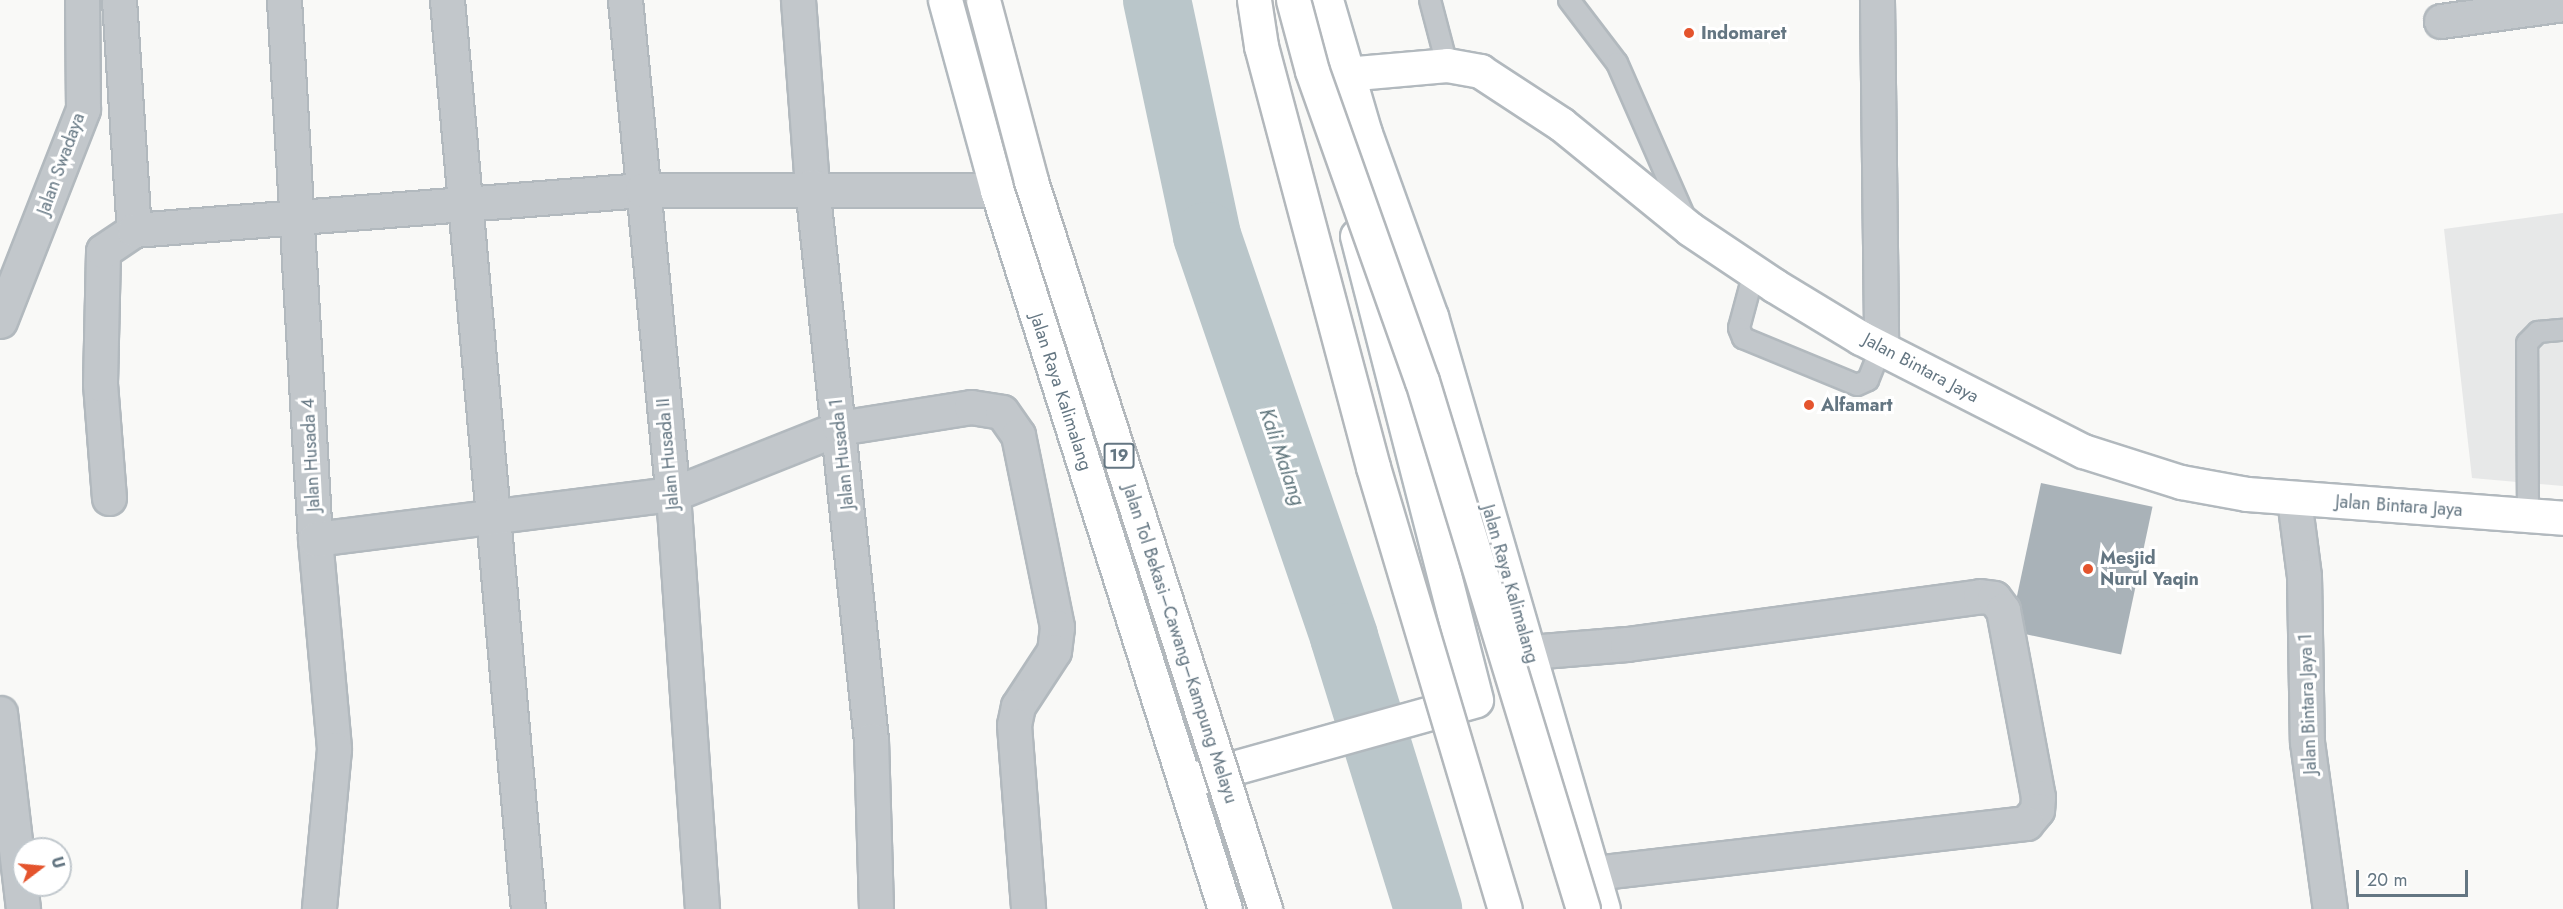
<!DOCTYPE html>
<meta charset="utf-8">
<style>
body{margin:0}
#map{position:relative;width:2563px;height:909px;overflow:hidden;background:#f9f9f7;font-family:Jost,sans-serif}
div>[style]{position:absolute}
[style*='--x']{left:calc(var(--x)*1px);top:calc(var(--y)*1px);width:calc(var(--w)*1px);rotate:calc(var(--a)*1deg)}
.built>*{inset:0;background:#e7e8e8}
.river>*{height:68px;margin:-34px;padding:0 34px;transform-origin:34px;border-radius:34px;background:#bac6ca}
.building>*{inset:0;background:#a9b2b8;transform-origin:0 0}
.roads{filter:drop-shadow(2px 0 #b2b9be) drop-shadow(-2px 0 #b2b9be) drop-shadow(0 2px #b2b9be) drop-shadow(0 -2px #b2b9be)}
.lane>*{height:20px;margin:-10px;padding:0 10px;transform-origin:10px;border-radius:10px;background:#c2c7cb}
.street>*{height:33px;margin:-16.5px;padding:0 16.5px;transform-origin:16.5px;border-radius:16.5px;background:#c2c7cb}
.secondary>*{height:33px;margin:-16.5px;padding:0 16.5px;transform-origin:16.5px;border-radius:16.5px;background:#fff}
.primary>*{height:33px;margin:-16.5px;padding:0 16.5px;transform-origin:16.5px;border-radius:16.5px;background:#fff}
.bridges{filter:drop-shadow(2px 0 #b3b8bc) drop-shadow(-2px 0 #b3b8bc) drop-shadow(0 2px #b3b8bc) drop-shadow(0 -2px #b3b8bc)}
.highway-bridge>*{height:33px;margin:-16.5px;padding:0 16.5px;transform-origin:16.5px;border-radius:16.5px;background:#fff}
.dots>*{width:16px;height:16px;translate:-50% -50%;box-sizing:border-box;border:3px solid #fff;border-radius:50%}
span{translate:-50% -50%;white-space:nowrap;text-align:center;line-height:1.15;-webkit-text-stroke:6px #fff;paint-order:stroke}
.shield-label span{padding:2px 4px;background:#fff;border:2px solid;border-radius:4px;-webkit-text-stroke-width:0}
.shield-label{font-size:16px;color:#647682;font-weight:700}
.poi-label{font-size:18px;color:#647682;font-weight:700}
.left{translate:0 -50%;text-align:left}
.street-label{font-size:18px;color:#647682}
.water-label{font-size:20px;color:#5f757c;font-style:italic}
.north{position:absolute;left:12px;top:837px;width:60px;height:60px;box-sizing:border-box;background:#fff;border:2px solid #c1c8cd;border-radius:50%;rotate:74deg;font-size:16px;font-weight:700;line-height:24px;text-align:center;color:#647682}
.north::after{content:'';display:block;margin:auto;width:21px;height:27px;background:#e4542d;clip-path:polygon(50% 0,100% 100%,50% 72%,0 100%)}
.scale{position:absolute;left:2356px;top:870px;width:112px;height:27px;box-sizing:border-box;border:3px solid #647682;border-top:0;padding-left:8px;font-size:18px;line-height:21px;white-space:nowrap;color:#647682;-webkit-text-stroke:4px #fff;paint-order:stroke}
</style>
<div id="map">
<div class="built">
<i style="clip-path:polygon(2563px 213px,2563px 486px,2472px 478px,2444px 229px)"></i>
</div>
<div class="river">
<i style="--x:1157;--y:0;--w:241;--a:78"></i>
<i style="--x:1207;--y:236;--w:424;--a:71.1"></i>
<i style="--x:1344;--y:637;--w:285;--a:72.8"></i>
</div>
<div class="building">
<i style="left:2041px;top:483px;width:114px;height:151px;rotate:12deg"></i>
</div>
<div class="roads">
<div class="lane">
<i style="--x:1430;--y:0;--w:67;--a:75.3"></i>
<i style="--x:1569;--y:0;--w:79;--a:52.7"></i>
<i style="--x:1617;--y:63;--w:169;--a:66.3"></i>
<i style="--x:1754;--y:272;--w:58;--a:105"></i>
<i style="--x:1739;--y:328;--w:11;--a:68"></i>
<i style="--x:1743;--y:338;--w:123;--a:22.4"></i>
<i style="--x:1857;--y:385;--w:12;--a:-24"></i>
<i style="--x:1868;--y:380;--w:35;--a:-68"></i>
<i style="--x:2528;--y:515;--w:172;--a:-90.3"></i>
<i style="--x:2527;--y:343;--w:16;--a:-45"></i>
<i style="--x:2538;--y:332;--w:25;--a:-5"></i>
</div>
<div class="street">
<i style="--x:119;--y:0;--w:230;--a:86.3"></i>
<i style="--x:284;--y:0;--w:540;--a:86.71"></i>
<i style="--x:315;--y:539;--w:211;--a:84.8"></i>
<i style="--x:334;--y:749;--w:161;--a:95.4"></i>
<i style="--x:447;--y:0;--w:913;--a:84.91"></i>
<i style="--x:625;--y:0;--w:496;--a:84.5"></i>
<i style="--x:673;--y:494;--w:416;--a:86"></i>
<i style="--x:798;--y:0;--w:187;--a:85.7"></i>
<i style="--x:812;--y:186;--w:557;--a:83.92"></i>
<i style="--x:871;--y:740;--w:169;--a:88.3"></i>
<i style="--x:1877;--y:0;--w:348;--a:89.3"></i>
<i style="--x:2441;--y:21;--w:123;--a:-7.9"></i>
<i style="--x:0;--y:321;--w:228;--a:-68.6"></i>
<i style="--x:83;--y:109;--w:109;--a:-90.5"></i>
<i style="--x:109;--y:498;--w:114;--a:-94.5"></i>
<i style="--x:100;--y:384;--w:133;--a:-88.7"></i>
<i style="--x:103;--y:251;--w:37;--a:-34"></i>
<i style="--x:134;--y:230;--w:510;--a:-4.5"></i>
<i style="--x:642;--y:190;--w:355;--a:0"></i>
<i style="--x:2294;--y:499;--w:78;--a:82.6"></i>
<i style="--x:2304;--y:576;--w:166;--a:89"></i>
<i style="--x:2307;--y:742;--w:169;--a:82.2"></i>
<i style="--x:315;--y:539;--w:361;--a:-7.2"></i>
<i style="--x:673;--y:494;--w:179;--a:-21.7"></i>
<i style="--x:839;--y:428;--w:134;--a:-9"></i>
<i style="--x:971;--y:407;--w:31;--a:9"></i>
<i style="--x:1002;--y:412;--w:28;--a:55"></i>
<i style="--x:1018;--y:435;--w:196;--a:78.5"></i>
<i style="--x:1057;--y:627;--w:24;--a:97"></i>
<i style="--x:1054;--y:651;--w:66;--a:123.2"></i>
<i style="--x:1018;--y:706;--w:19;--a:102"></i>
<i style="--x:1014;--y:725;--w:185;--a:85.6"></i>
<i style="--x:1530;--y:652;--w:97;--a:-4.7"></i>
<i style="--x:1627;--y:644;--w:356;--a:-7.7"></i>
<i style="--x:1980;--y:596;--w:14;--a:8"></i>
<i style="--x:1994;--y:598;--w:15;--a:53"></i>
<i style="--x:2003;--y:610;--w:190;--a:79.4"></i>
<i style="--x:2038;--y:797;--w:13;--a:94"></i>
<i style="--x:2037;--y:810;--w:17;--a:130"></i>
<i style="--x:2026;--y:823;--w:437;--a:173.4"></i>
<i style="--x:0;--y:713;--w:197;--a:83.3"></i>
</div>
<div class="secondary">
<i style="--x:1345;--y:74;--w:102;--a:-5"></i>
<i style="--x:1447;--y:65;--w:34;--a:10"></i>
<i style="--x:1480;--y:71;--w:97;--a:33.2"></i>
<i style="--x:1561;--y:124;--w:166;--a:39.1"></i>
<i style="--x:1690;--y:229;--w:102;--a:33.8"></i>
<i style="--x:1775;--y:286;--w:100;--a:31.2"></i>
<i style="--x:1861;--y:338;--w:249;--a:27"></i>
<i style="--x:2083;--y:451;--w:103;--a:17.6"></i>
<i style="--x:2181;--y:482;--w:67;--a:10.3"></i>
<i style="--x:2247;--y:494;--w:317;--a:4.3"></i>
</div>
<div class="primary">
<i style="--x:945;--y:0;--w:197;--a:74.7"></i>
<i style="--x:997;--y:190;--w:754;--a:72.41"></i>
<i style="--x:1326;--y:0;--w:139;--a:73.7"></i>
<i style="--x:1365;--y:133;--w:195;--a:70.2"></i>
<i style="--x:1431;--y:316;--w:617;--a:73.83"></i>
<i style="--x:1357;--y:236;--w:479;--a:75.6"></i>
<i style="--x:1194;--y:779;--w:290;--a:-15.6"></i>
</div>
</div>
<div class="bridges">
<div class="highway-bridge">
<i style="--x:983;--y:0;--w:187;--a:75.1"></i>
<i style="--x:1031;--y:181;--w:765;--a:72.18"></i>
<i style="--x:1254;--y:0;--w:47;--a:81.3"></i>
<i style="--x:1261;--y:46;--w:436;--a:75.1"></i>
<i style="--x:1373;--y:467;--w:461;--a:73.4"></i>
<i style="--x:1293;--y:0;--w:73;--a:75"></i>
<i style="--x:1312;--y:71;--w:329;--a:70.5"></i>
<i style="--x:1422;--y:381;--w:552;--a:73.04"></i>
</div>
</div>
<div class="dots">
<i style="left:1689px;top:33px;background:#e4542d"></i>
<i style="left:1809px;top:405px;background:#e4542d"></i>
<i style="left:2088px;top:569px;background:#e4542d"></i>
</div>
<div class="shield-label">
<span style="left:1119px;top:456px">19</span>
</div>
<div class="poi-label">
<span class="left" style="left:1701px;top:33px">Indomaret</span>
<span class="left" style="left:1821px;top:405px">Alfamart</span>
<span class="left" style="left:2100px;top:569px">Mesjid<br>Nurul Yaqin</span>
</div>
<div class="street-label">
<span style="left:61px;top:164px;rotate:-70deg">Jalan Swadaya</span>
<span style="left:1921px;top:368px;rotate:28deg">Jalan Bintara Jaya</span>
<span style="left:1061px;top:392px;rotate:72deg">Jalan Raya Kalimalang</span>
<span style="left:668px;top:454px;rotate:-95deg">Jalan Husada II</span>
<span style="left:842px;top:454px;rotate:-96deg">Jalan Husada 1</span>
<span style="left:311px;top:455px;rotate:-93deg">Jalan Husada 4</span>
<span style="left:2399px;top:506px;rotate:4deg">Jalan Bintara Jaya</span>
<span style="left:1510px;top:584px;rotate:74deg">Jalan Raya Kalimalang</span>
<span style="left:1180px;top:644px;rotate:72deg">Jalan Tol Bekasi–Cawang–Kampung Melayu</span>
<span style="left:2308px;top:704px;rotate:-92deg">Jalan Bintara Jaya 1</span>
</div>
<div class="water-label">
<span style="left:1282px;top:457px;rotate:71deg">Kali Malang</span>
</div>
<div class="north">U</div>
<div class="scale">20 m</div>
</div>
